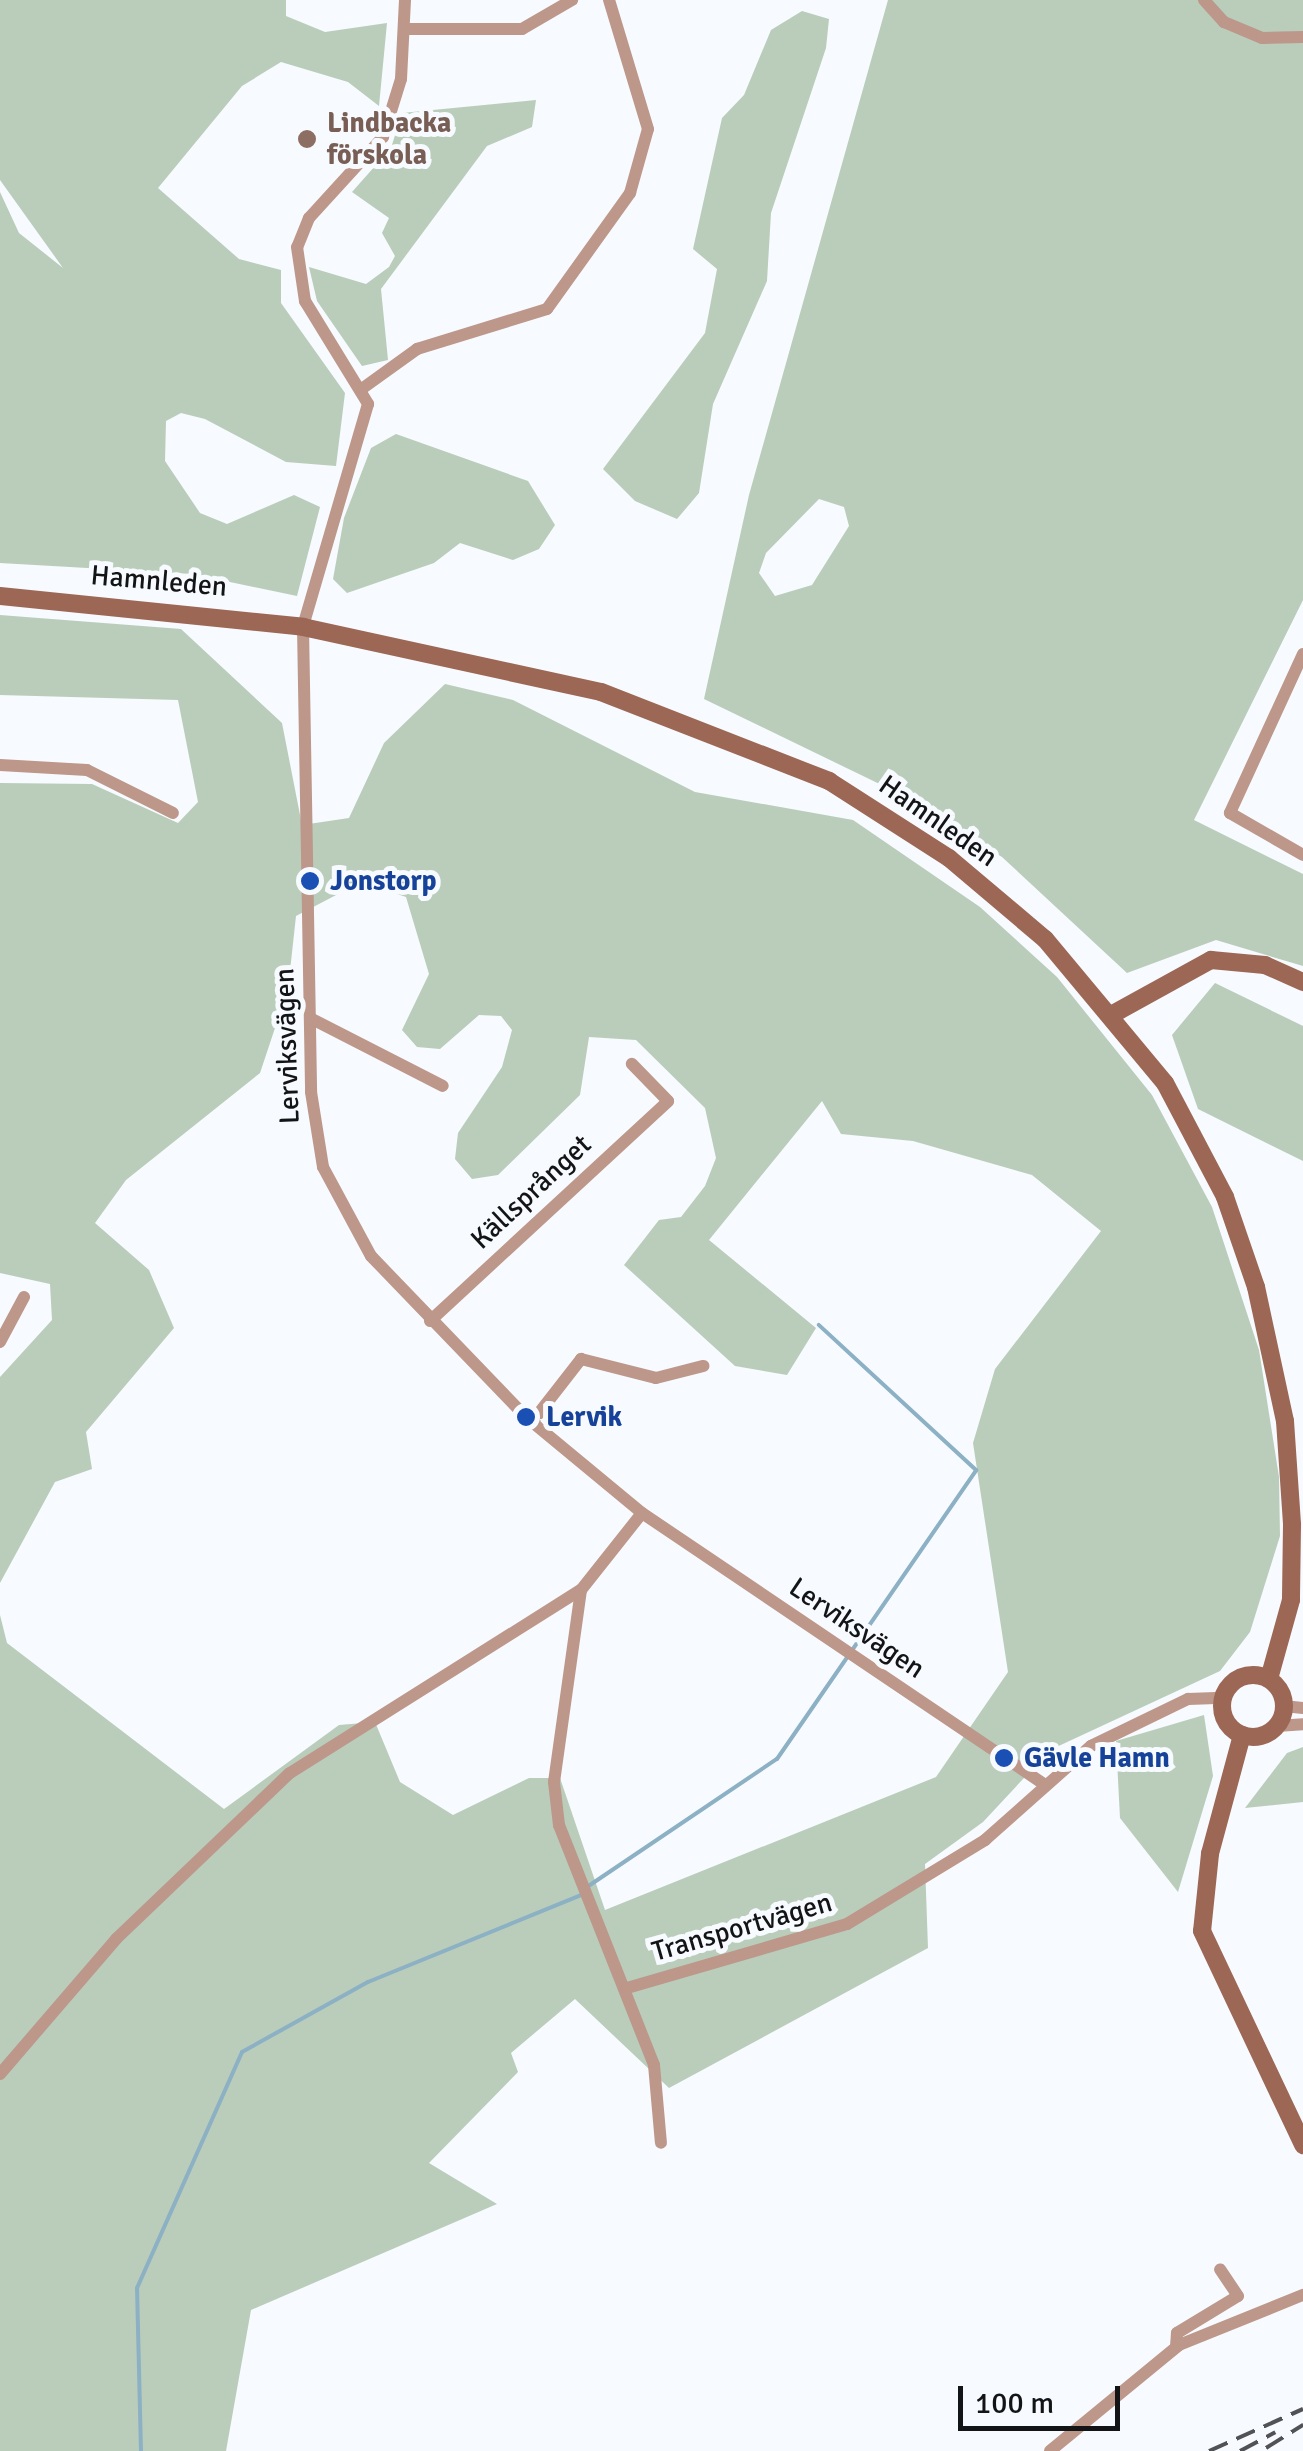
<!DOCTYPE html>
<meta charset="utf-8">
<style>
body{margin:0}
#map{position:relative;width:1303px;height:2451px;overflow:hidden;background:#f7fafe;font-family:Signika,sans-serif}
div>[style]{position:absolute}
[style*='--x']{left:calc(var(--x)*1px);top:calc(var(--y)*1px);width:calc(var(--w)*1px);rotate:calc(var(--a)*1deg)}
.green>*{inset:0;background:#b9cdba}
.stream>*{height:4px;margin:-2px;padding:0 2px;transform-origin:2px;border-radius:2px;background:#8cb0c4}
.street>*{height:12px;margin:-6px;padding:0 6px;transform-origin:6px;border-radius:6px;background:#bc978a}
.secondary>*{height:18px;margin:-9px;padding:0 9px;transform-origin:9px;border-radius:9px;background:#9c6754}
.secondary>.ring{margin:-9px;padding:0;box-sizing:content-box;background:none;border:18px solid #9c6754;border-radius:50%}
.rail>*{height:4px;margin-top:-2px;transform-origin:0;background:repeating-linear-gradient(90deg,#515255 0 20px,transparent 0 30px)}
.dots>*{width:28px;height:28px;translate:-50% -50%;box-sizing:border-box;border:5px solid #f7fafe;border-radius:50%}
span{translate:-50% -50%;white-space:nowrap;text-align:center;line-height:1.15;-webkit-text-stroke:10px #f7fafe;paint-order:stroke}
.education-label{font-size:28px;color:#785e54;font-weight:700}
.left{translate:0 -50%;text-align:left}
.street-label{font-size:28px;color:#131416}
.transit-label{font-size:28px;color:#164399;font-weight:700}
.scale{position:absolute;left:958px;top:2386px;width:162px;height:45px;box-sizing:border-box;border:5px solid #131416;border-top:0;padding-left:12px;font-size:30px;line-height:35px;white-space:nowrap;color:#131416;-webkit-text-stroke:8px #f7fafe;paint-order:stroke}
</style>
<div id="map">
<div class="green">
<i style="clip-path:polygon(0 0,286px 0,286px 16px,325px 32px,387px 23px,379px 106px,348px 82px,281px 62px,242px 86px,158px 188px,239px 259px,281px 270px,281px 303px,345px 393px,336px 466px,286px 462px,205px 419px,181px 413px,166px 421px,165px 461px,200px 513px,227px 524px,294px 495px,320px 507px,297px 596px,192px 574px,0 563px,0 192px,19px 233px,63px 268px,0 180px)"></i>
<i style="clip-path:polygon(evenodd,888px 0,1303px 0,1303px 600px,1194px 820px,1303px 874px,1303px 966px,1216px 940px,1127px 973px,1002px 857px,892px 790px,704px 699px,749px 495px,888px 0,819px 499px,844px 507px,849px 526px,812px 585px,775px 596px,759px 573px,766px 553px,819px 499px)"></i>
<i style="clip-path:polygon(802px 11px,829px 19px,826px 48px,771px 213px,767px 281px,713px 404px,699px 493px,677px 519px,635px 501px,603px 469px,705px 333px,717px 269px,693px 249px,722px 118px,744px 95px,771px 30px)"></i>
<i style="clip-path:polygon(536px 100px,532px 127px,487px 146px,381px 289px,388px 360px,362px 366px,317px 301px,309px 267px,366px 284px,389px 267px,395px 256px,382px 233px,389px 218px,352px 192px,391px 148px,402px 113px)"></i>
<i style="clip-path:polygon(396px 434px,528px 481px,555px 525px,539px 549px,513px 560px,460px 543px,434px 563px,347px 593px,333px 579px,344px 518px,371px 448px)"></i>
<i style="clip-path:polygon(0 615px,181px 629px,282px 723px,302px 825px,349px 818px,384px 743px,445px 684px,513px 700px,695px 792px,853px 820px,980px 907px,1057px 977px,1152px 1095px,1212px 1207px,1259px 1350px,1279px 1477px,1280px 1536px,1250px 1632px,1220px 1671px,1050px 1750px,983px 1822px,925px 1864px,928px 1948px,669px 2088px,575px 1999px,511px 2053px,518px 2072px,429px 2163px,497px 2204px,251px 2310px,226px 2451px,0 2451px,0 1615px,7px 1643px,224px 1809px,339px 1725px,375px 1722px,400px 1782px,453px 1815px,529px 1778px,560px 1778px,605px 1910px,936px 1777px,1008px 1672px,973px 1443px,995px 1369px,1101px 1231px,1032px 1175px,913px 1141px,841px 1134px,822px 1101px,709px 1240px,816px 1328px,787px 1375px,735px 1366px,624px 1265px,659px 1220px,681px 1217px,705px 1186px,716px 1158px,705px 1108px,636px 1040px,589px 1037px,580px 1095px,498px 1175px,472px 1179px,455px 1159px,458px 1133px,502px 1067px,512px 1030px,501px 1016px,479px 1015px,440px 1049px,417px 1047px,402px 1030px,429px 974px,406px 897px,361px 882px,296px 916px,288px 989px,260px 1073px,126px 1180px,95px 1223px,149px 1270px,174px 1328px,86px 1432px,92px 1469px,55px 1482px,0 1583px,0 1377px,52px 1320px,50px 1284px,0 1273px,0 783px,92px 784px,178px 823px,198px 802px,178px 700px,0 695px)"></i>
<i style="clip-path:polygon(1215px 983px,1303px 1026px,1303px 1161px,1198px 1109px,1172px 1035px)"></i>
<i style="clip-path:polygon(1204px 1715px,1213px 1776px,1178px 1892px,1120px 1818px,1116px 1741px)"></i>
<i style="clip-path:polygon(1303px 1747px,1303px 1802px,1245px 1808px,1287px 1753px)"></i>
</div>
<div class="stream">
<i style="--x:587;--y:1887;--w:229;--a:-34"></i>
<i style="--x:777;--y:1759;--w:351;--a:-55.4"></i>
<i style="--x:976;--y:1470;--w:214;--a:-137.3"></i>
<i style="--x:141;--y:2451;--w:163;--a:-91.4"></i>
<i style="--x:137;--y:2288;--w:258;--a:-66"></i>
<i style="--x:242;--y:2052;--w:144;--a:-29.1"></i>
<i style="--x:368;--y:1982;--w:230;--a:-22.2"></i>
</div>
<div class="street">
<i style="--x:405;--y:0;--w:79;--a:92.9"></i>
<i style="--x:401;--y:79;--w:61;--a:107.2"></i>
<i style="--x:383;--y:137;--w:110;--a:132.4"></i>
<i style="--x:309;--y:218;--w:31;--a:112"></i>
<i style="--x:297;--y:247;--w:55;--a:81.6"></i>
<i style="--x:305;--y:301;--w:121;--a:58.5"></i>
<i style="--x:368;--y:404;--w:232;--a:106.3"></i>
<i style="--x:303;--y:627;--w:465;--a:89"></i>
<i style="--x:311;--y:1092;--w:76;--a:80.9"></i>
<i style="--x:323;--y:1167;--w:101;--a:61.7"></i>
<i style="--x:371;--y:1256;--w:223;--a:46.1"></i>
<i style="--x:526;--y:1417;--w:151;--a:39.6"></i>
<i style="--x:642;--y:1513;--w:485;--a:34"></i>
<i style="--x:1204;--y:0;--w:30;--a:48"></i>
<i style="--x:1224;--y:22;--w:41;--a:22.8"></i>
<i style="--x:1262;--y:38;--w:41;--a:-1.4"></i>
<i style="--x:407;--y:29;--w:115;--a:0"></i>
<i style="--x:522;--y:29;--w:58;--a:-30.1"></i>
<i style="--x:363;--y:388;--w:67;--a:-35.8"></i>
<i style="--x:417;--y:349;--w:136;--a:-17.1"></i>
<i style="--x:547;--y:309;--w:143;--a:-54.4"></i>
<i style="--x:630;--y:193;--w:66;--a:-74.3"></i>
<i style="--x:648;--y:129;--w:135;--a:-106.8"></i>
<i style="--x:1303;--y:654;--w:175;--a:114.7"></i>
<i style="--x:1230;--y:813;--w:84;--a:29.9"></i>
<i style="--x:0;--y:765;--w:87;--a:3.3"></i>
<i style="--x:87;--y:770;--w:96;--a:26.6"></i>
<i style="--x:310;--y:1018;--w:149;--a:27.1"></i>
<i style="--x:430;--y:1321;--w:324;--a:-42.7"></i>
<i style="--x:668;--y:1101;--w:52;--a:-134.2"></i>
<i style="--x:0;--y:1342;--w:51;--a:-61.9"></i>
<i style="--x:532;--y:1422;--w:80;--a:-52.1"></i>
<i style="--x:581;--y:1359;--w:77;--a:14.2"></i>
<i style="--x:656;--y:1378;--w:49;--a:-14.3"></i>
<i style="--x:581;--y:1590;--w:194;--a:98"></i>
<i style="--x:554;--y:1782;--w:43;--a:83.4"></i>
<i style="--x:559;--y:1825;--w:258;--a:68.4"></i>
<i style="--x:654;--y:2065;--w:78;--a:84.9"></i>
<i style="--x:1284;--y:1706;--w:19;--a:6"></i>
<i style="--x:1277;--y:1726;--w:26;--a:-4"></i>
<i style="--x:627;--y:1988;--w:229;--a:-16.2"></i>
<i style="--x:847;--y:1924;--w:162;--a:-31.3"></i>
<i style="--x:985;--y:1840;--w:142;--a:-41.6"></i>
<i style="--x:1091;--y:1746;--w:108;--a:-25.9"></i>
<i style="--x:1188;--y:1699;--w:35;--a:-2"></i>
<i style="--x:0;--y:2074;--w:178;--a:-49.3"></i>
<i style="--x:116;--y:1939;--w:240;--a:-43.7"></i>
<i style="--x:290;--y:1773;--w:344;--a:-32.2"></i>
<i style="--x:581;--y:1590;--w:98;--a:-51.6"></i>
<i style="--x:1176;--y:2347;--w:14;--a:-86"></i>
<i style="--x:1177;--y:2333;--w:71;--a:-31.2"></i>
<i style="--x:1238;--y:2296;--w:32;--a:-124"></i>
<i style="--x:1050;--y:2451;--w:167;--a:-39.4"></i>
<i style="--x:1179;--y:2345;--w:134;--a:-22"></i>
</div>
<div class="secondary">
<i style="--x:0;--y:596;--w:305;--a:5.8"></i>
<i style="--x:303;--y:627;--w:305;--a:12.3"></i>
<i style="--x:601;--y:692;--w:245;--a:21.3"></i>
<i style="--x:829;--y:781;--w:143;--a:32.7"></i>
<i style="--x:949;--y:858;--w:126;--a:40.2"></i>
<i style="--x:1045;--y:939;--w:187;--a:50.2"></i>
<i style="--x:1165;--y:1083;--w:129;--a:62.2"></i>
<i style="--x:1225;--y:1197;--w:95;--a:71"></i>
<i style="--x:1256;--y:1287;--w:137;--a:77.8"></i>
<i style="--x:1285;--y:1421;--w:104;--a:86.1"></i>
<i style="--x:1292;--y:1525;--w:75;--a:90.8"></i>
<i style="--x:1291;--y:1600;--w:82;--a:105.6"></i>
<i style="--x:1113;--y:1014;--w:112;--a:-28.9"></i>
<i style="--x:1211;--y:960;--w:54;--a:5.3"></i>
<i style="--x:1265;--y:965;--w:42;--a:24.1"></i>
<i class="ring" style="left:1222px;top:1675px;width:44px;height:44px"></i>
<i style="--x:1242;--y:1735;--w:123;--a:105.1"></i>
<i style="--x:1210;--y:1854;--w:77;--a:95.9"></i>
<i style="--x:1202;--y:1931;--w:237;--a:64.7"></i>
</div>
<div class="rail">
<i style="--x:1266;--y:2448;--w:44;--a:-31.9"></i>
<i style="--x:1209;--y:2451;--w:103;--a:-24.1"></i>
<i style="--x:1240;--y:2451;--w:40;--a:-28"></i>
</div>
<div class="dots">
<i style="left:307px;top:139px;background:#8d6e63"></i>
<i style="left:310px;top:881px;background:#1a4fb4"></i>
<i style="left:526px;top:1417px;background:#1a4fb4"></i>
<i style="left:1004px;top:1758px;background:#1a4fb4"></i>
</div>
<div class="education-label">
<span class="left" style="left:327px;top:139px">Lindbacka<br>förskola</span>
</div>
<div class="street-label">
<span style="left:159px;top:581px;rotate:5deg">Hamnleden</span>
<span style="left:938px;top:821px;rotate:35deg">Hamnleden</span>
<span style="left:287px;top:1046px;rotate:-92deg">Lerviksvägen</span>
<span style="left:531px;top:1192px;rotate:-43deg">Källsprånget</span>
<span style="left:857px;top:1628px;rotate:34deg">Lerviksvägen</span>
<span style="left:742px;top:1927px;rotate:-16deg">Transportvägen</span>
</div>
<div class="transit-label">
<span class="left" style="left:330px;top:881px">Jonstorp</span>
<span class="left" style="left:546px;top:1417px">Lervik</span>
<span class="left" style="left:1024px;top:1758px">Gävle Hamn</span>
</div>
<div class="scale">100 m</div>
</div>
